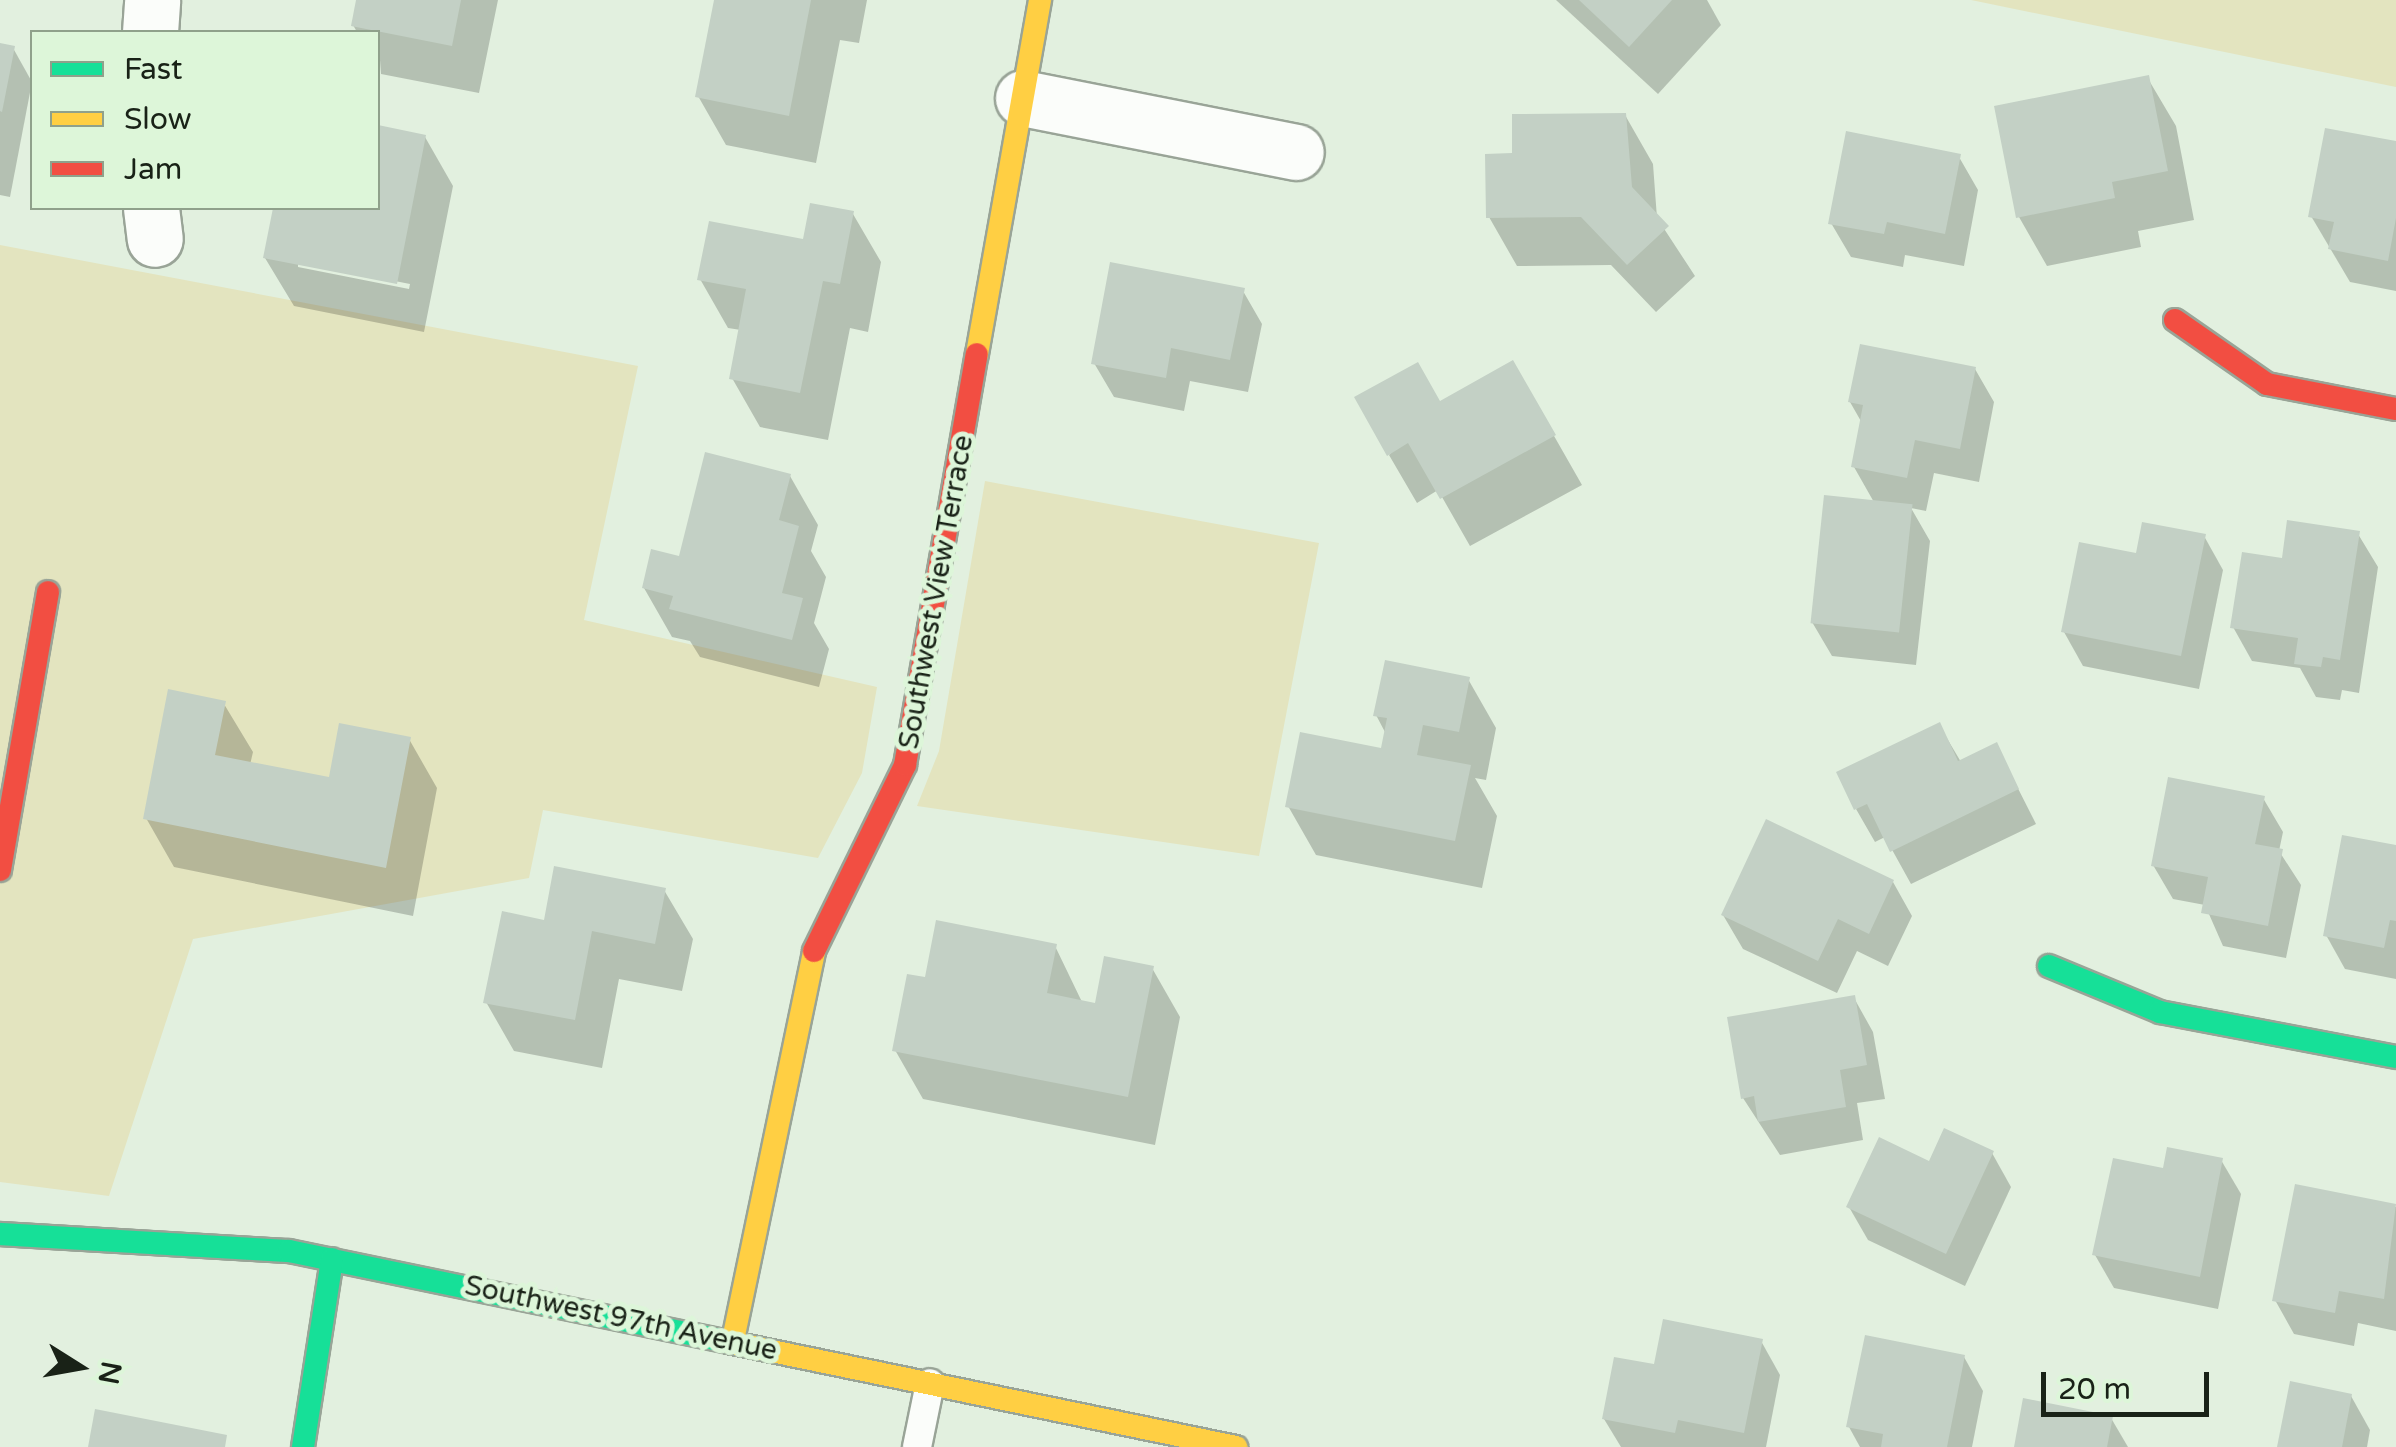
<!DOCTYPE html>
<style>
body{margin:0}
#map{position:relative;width:2396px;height:1447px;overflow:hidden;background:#e2f0df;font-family:"Varela Round",sans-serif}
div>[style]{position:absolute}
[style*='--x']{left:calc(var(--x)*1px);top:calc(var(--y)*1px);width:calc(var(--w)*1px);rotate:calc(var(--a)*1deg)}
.green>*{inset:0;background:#e3e4bf}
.shadow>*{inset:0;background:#0003}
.building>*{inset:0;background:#c3d0c5;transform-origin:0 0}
.roads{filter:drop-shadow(2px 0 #99a497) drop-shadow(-2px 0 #99a497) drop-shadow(0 2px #99a497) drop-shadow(0 -2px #99a497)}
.lane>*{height:28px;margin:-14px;padding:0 14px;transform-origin:14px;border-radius:14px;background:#fbfdfa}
.street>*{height:55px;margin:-27.5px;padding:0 27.5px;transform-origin:27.5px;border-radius:27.5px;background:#fbfdfa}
.fast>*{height:22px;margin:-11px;padding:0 11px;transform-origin:11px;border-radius:11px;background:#16e098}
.slow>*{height:22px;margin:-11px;padding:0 11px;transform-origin:11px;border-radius:11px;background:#ffcf43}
.jam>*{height:22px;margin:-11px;padding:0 11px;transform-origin:11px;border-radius:11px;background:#f24e42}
span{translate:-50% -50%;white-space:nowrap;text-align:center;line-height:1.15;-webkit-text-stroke:10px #ddf6d9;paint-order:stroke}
.street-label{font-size:28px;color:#192217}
.legend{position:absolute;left:30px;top:30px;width:350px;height:180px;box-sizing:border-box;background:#ddf6d9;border:2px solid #8fa18b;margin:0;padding:12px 18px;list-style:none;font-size:30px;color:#192217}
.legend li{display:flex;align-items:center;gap:20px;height:50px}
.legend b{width:50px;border:2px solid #8fa18b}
.north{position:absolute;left:30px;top:1317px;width:100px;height:100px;-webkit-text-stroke:8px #ddf6d9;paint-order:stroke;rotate:101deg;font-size:28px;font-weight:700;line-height:40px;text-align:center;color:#192217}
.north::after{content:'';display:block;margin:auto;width:35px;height:45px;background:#192217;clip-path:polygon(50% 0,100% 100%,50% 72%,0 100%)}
.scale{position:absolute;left:2041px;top:1372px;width:168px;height:45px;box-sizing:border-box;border:5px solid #192217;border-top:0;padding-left:12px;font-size:30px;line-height:35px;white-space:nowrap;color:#192217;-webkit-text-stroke:8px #ddf6d9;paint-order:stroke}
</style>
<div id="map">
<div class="green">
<i style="clip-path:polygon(1971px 0,2396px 0,2396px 87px)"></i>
<i style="clip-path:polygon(0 245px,638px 366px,584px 620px,877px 687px,862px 773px,818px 858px,543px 810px,529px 878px,193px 939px,109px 1196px,0 1182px)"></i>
<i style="clip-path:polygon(985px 481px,1319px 543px,1259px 856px,917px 806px,939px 751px)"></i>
</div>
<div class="shadow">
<i style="clip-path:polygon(358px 0,498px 0,479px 93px,381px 74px,378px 32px,357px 32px,353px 25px)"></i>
<i style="clip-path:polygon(717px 0,867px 0,859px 43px,840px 40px,816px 163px,726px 145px,698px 96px)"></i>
<i style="clip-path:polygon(1556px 0,1707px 0,1721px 25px,1658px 94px)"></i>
<i style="clip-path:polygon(0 46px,13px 48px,32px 82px,10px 197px,0 195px)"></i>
<i style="clip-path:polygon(2147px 77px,2176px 126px,2194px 220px,2138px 231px,2141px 247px,2047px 266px,2019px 217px)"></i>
<i style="clip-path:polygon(1625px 115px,1653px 164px,1657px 218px,1695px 276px,1656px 312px,1611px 265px,1517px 266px,1489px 217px,1514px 156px)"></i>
<i style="clip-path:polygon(evenodd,378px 128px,425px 137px,453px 186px,424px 332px,294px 306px,265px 258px,275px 208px,378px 208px,378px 128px,298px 262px,410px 284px,409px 289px,298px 267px,298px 262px)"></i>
<i style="clip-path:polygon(2396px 144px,2396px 291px,2350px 282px,2311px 216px)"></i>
<i style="clip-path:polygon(1959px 157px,1978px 190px,1964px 266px,1905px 255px,1903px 267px,1851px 257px,1831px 223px)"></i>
<i style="clip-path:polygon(853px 214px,881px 262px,868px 332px,850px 328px,828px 440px,760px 427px,732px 378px,741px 330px,728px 328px,700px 279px,804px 242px)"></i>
<i style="clip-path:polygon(1243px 291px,1262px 324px,1248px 392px,1190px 381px,1184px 411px,1114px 397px,1094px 363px)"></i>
<i style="clip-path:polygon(1513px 364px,1582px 485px,1470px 546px,1438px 490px,1417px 503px,1389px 455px,1440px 404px)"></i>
<i style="clip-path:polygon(1975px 369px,1994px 402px,1979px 482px,1934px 473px,1926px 511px,1911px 508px,1930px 541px,1916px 665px,1832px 656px,1812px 622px,1875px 504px,1854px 467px,1862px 423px,1850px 402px)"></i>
<i style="clip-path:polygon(790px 476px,818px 525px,811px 551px,826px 577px,814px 623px,829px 649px,819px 687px,700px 657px,690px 641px,672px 637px,644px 588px)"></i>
<i style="clip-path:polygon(2358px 534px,2378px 567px,2359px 693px,2342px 690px,2340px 700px,2316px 697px,2300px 668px,2252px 661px,2233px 627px,2284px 561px)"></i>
<i style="clip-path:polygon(2204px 536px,2223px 570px,2199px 689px,2083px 666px,2064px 632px,2138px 556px)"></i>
<i style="clip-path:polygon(1468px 679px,1496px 728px,1486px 780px,1475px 778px,1497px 816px,1482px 888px,1316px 855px,1288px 806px,1383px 751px,1386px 734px,1376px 715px)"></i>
<i style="clip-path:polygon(224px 704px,253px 752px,250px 765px,331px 780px,409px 739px,437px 788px,413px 916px,174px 867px,146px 818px)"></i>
<i style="clip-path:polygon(1939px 725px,1961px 762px,1996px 745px,2036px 824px,1911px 884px,1885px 837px,1875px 842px,1856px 809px)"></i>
<i style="clip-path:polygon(2263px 798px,2283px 832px,2279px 851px,2301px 885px,2286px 958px,2223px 946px,2205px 905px,2173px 899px,2153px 865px)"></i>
<i style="clip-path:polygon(2396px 848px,2396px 979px,2345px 969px,2326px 935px)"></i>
<i style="clip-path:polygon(1893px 882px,1912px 916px,1888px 966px,1857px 951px,1837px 993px,1743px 949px,1723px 915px)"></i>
<i style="clip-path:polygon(664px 890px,693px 939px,682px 991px,619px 979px,602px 1068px,514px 1051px,486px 1002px,546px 922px)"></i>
<i style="clip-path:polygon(1055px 946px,1082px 1002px,1097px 1006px,1152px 968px,1180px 1017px,1155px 1145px,923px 1099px,895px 1050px,927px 980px)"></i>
<i style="clip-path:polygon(1854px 998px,1873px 1032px,1885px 1099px,1857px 1103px,1863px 1140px,1780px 1155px,1743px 1098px)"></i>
<i style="clip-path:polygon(1992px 1153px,2011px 1187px,1965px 1286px,1868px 1240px,1849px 1207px,1930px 1164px)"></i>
<i style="clip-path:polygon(2221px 1160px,2241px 1194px,2218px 1309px,2114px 1288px,2095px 1255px,2165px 1171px)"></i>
<i style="clip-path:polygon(2297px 1187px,2396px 1207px,2396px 1331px,2358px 1323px,2354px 1346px,2294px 1334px,2275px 1300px)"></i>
<i style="clip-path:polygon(1761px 1341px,1780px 1375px,1766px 1447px,1621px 1447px,1604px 1419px,1656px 1367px)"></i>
<i style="clip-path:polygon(1964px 1357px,1983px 1391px,1972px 1447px,1860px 1447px,1849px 1427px)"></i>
<i style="clip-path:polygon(2351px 1396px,2370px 1430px,2367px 1447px,2279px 1447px)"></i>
<i style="clip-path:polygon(2111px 1418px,2128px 1447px,2016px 1447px)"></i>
</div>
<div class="building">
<i style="clip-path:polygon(356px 0,461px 0,452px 46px,351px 26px)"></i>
<i style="clip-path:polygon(714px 0,811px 0,789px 116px,695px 97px)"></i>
<i style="clip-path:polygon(1579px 0,1672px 0,1629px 47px)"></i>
<i style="clip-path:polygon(0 43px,15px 46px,2px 112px,0 111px)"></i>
<i style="clip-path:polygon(2149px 75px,2168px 171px,2112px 182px,2115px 198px,2016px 218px,1994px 106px)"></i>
<i style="clip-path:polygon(1626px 113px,1632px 187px,1669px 226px,1627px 265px,1581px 217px,1486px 218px,1485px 154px,1512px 153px,1512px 114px)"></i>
<i style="clip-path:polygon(378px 125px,426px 135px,397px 284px,263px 258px,273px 208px,378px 208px)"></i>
<i style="clip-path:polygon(2325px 128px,2396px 141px,2396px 218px,2388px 261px,2328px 249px,2334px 222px,2308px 217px)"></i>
<i style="clip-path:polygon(1846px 131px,1961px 154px,1945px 234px,1887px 222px,1884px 234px,1828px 224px)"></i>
<i style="clip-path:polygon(810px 203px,854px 211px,840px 284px,823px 281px,800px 393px,729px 379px,746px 289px,697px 280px,709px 221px,803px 239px)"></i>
<i style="clip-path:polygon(1110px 262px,1245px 288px,1230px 360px,1171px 348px,1166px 378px,1091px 364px)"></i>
<i style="clip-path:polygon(1860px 344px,1976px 367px,1960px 449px,1915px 440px,1907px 478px,1851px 467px,1863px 405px,1848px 402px)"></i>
<i style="clip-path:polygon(1513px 360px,1556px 435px,1440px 499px,1408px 443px,1387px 456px,1354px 397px,1418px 362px,1440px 401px)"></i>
<i style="clip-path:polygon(705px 452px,791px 474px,779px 520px,799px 526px,782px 593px,803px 598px,792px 640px,669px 609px,673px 596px,642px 588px,651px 549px,679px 556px)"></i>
<i style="left:1824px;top:495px;width:89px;height:129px;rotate:6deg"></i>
<i style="clip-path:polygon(2287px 520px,2360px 531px,2340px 660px,2323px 657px,2321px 667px,2294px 664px,2298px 638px,2230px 628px,2242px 552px,2282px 558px)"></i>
<i style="clip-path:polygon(2142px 522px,2206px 534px,2181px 656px,2061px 632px,2079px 542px,2136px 553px)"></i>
<i style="clip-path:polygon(1385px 660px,1470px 677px,1459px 732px,1423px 725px,1417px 755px,1471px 765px,1455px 841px,1285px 807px,1300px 732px,1381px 748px,1387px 718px,1373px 716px)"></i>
<i style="clip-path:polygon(168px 689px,226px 701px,215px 755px,329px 777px,339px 723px,411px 737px,386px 868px,143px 819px)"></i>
<i style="clip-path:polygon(1940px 722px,1958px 761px,1997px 742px,2019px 789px,1890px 852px,1867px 804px,1854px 810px,1836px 772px)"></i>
<i style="clip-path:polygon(2168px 777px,2265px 796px,2255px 844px,2283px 849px,2268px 926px,2201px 913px,2208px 877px,2151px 866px)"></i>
<i style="clip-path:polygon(1766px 819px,1894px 880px,1869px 934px,1838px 919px,1818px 961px,1721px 915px)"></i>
<i style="clip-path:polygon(2342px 835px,2396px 845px,2396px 921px,2390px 920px,2384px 948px,2323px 936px)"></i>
<i style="clip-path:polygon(554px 866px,666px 888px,655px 944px,592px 931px,575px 1020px,483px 1003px,502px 911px,544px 920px)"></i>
<i style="clip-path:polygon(936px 920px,1057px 944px,1047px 993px,1095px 1003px,1104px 956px,1154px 966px,1128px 1097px,892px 1051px,907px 974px,925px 977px)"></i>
<i style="clip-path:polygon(1855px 995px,1867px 1065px,1840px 1070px,1846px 1107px,1758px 1122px,1754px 1096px,1741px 1099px,1727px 1017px)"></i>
<i style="clip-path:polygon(1944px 1128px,1994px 1151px,1946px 1254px,1846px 1207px,1879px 1137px,1929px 1161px)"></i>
<i style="clip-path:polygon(2167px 1147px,2223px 1158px,2200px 1277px,2092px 1255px,2113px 1158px,2163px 1168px)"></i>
<i style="clip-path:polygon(2295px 1184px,2396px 1204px,2384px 1299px,2339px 1291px,2335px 1313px,2272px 1301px)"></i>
<i style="clip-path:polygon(1663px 1319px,1763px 1339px,1744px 1433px,1678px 1420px,1675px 1433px,1602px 1419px,1614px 1357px,1654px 1364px)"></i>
<i style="clip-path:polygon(1865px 1335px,1965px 1355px,1947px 1447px,1881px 1447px,1883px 1434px,1846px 1427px)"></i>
<i style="clip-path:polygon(2290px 1381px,2352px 1394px,2342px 1447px,2277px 1447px)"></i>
<i style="clip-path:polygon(2023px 1398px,2113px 1416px,2107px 1447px,2014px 1447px)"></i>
<i style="clip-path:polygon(95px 1409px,227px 1435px,225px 1447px,88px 1447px)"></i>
</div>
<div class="roads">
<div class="lane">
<i style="--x:917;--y:1447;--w:65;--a:-78.5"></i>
</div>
<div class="street">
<i style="--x:150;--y:32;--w:32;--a:-86"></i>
<i style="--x:1023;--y:98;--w:278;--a:11.2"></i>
<i style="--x:151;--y:208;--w:31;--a:83"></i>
</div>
<div class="fast">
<i style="--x:2049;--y:966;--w:120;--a:22.5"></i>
<i style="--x:2160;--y:1012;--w:240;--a:10.8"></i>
<i style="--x:0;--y:1234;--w:289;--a:3.4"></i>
<i style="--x:289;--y:1251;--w:448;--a:11.7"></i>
<i style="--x:303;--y:1447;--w:190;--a:-81.2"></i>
</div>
<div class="slow">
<i style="--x:977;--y:354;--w:360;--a:-79.9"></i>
<i style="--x:733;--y:1340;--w:397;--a:-78.2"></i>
<i style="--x:728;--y:1342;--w:519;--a:11.68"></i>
</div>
<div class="jam">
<i style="--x:2175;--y:320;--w:112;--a:34.8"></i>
<i style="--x:2267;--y:384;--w:131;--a:11"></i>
<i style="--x:0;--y:870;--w:282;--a:-80.2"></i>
<i style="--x:814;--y:951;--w:207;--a:-63.9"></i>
<i style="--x:905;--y:765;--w:417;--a:-80.1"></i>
</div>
</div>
<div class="street-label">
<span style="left:936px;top:592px;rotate:-80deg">Southwest View Terrace</span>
<span style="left:621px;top:1318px;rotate:12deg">Southwest 97th Avenue</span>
</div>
<ul class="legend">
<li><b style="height:12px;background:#16e098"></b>Fast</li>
<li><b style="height:12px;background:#ffcf43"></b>Slow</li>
<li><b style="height:12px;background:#f24e42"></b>Jam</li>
</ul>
<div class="north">N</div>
<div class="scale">20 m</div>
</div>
